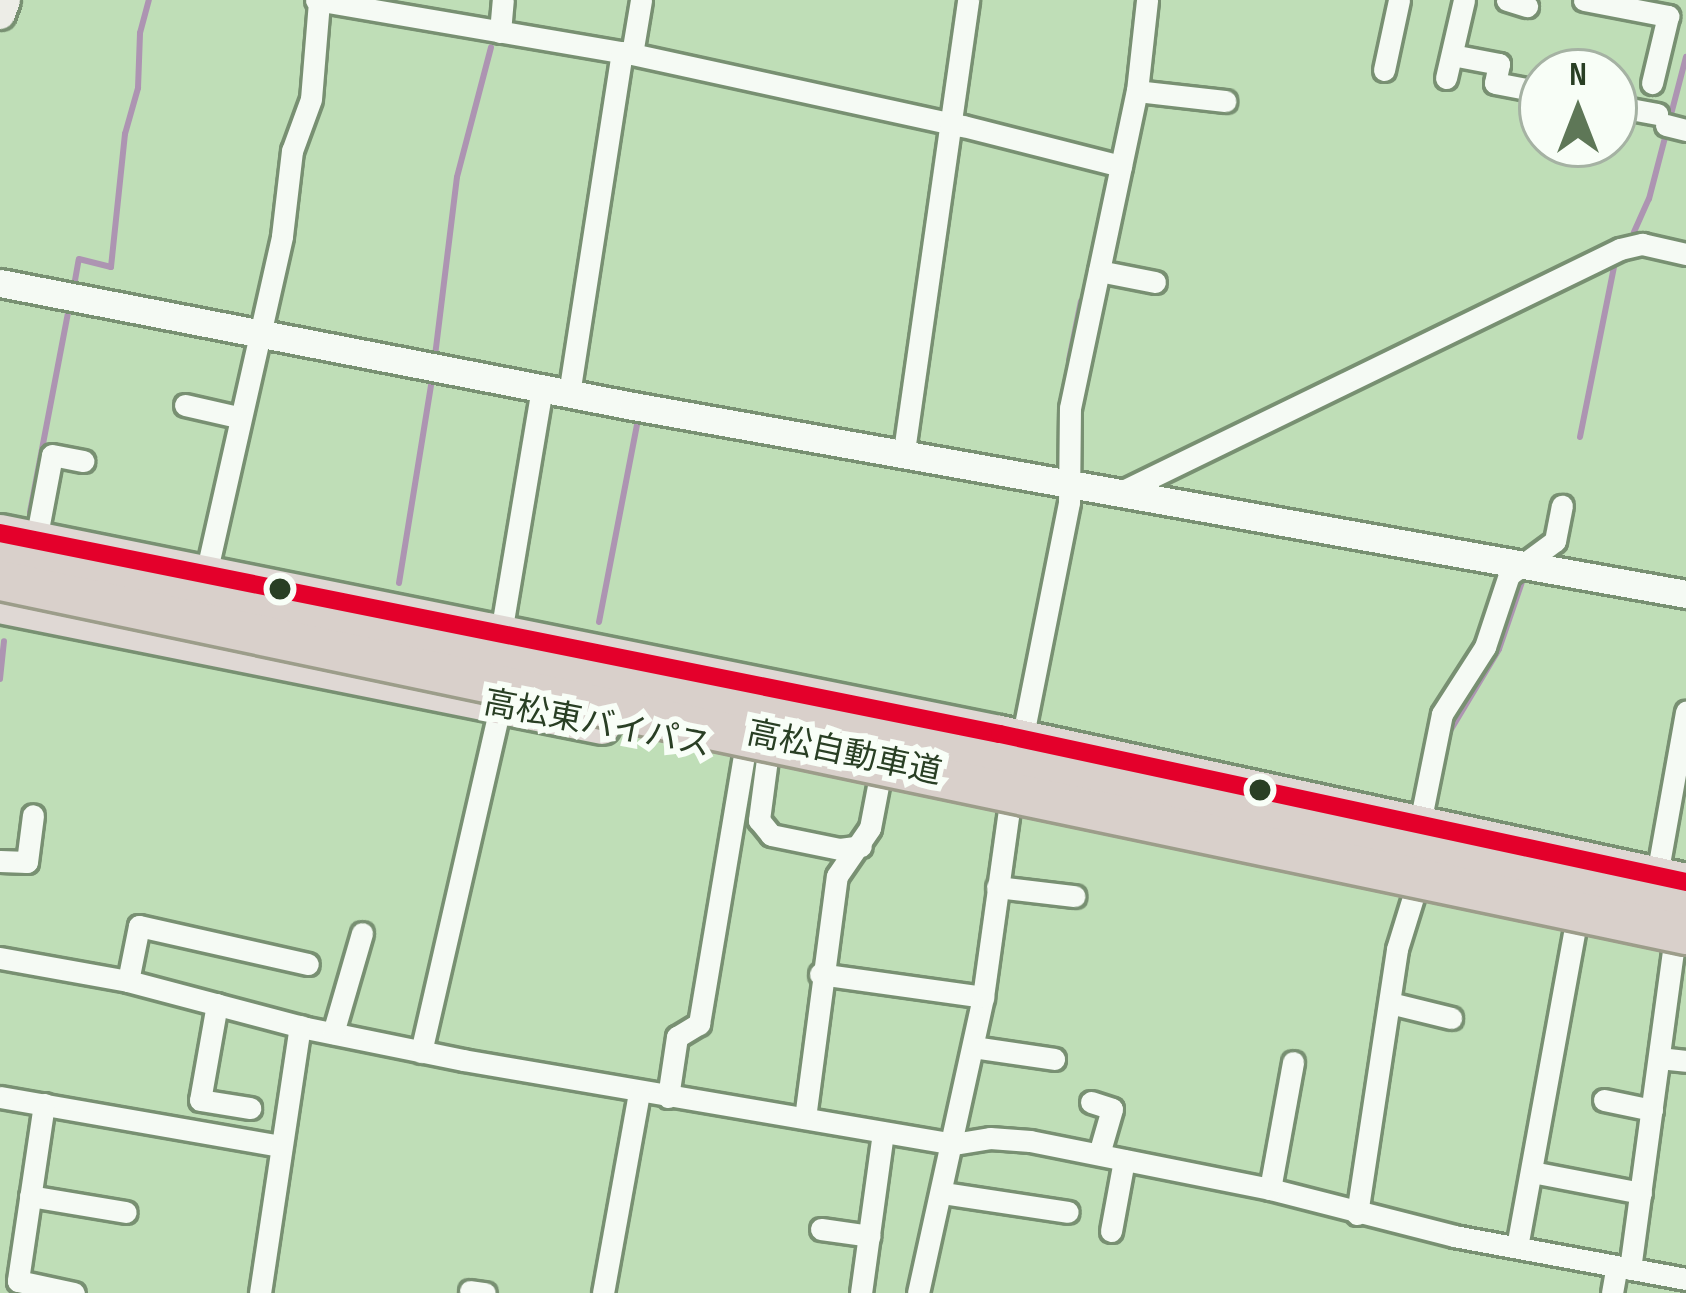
<!DOCTYPE html>
<meta charset="utf-8">
<style>
body{margin:0}
#map{position:relative;width:1686px;height:1293px;overflow:hidden;background:#bfdeb7;font-family:"Sofia Sans Condensed","Noto Sans JP",sans-serif}
div>[style]{position:absolute}
[style*='--x']{left:calc(var(--x)*1px);top:calc(var(--y)*1px);width:calc(var(--w)*1px);rotate:calc(var(--a)*1deg)}
.stream>*{height:6px;margin:-3px;padding:0 3px;transform-origin:3px;border-radius:3px;background:#ad94b2}
.roads{filter:drop-shadow(3px 0 #789072) drop-shadow(-3px 0 #789072) drop-shadow(0 3px #789072) drop-shadow(0 -3px #789072)}
.minor>*{height:21px;margin:-10.5px;padding:0 10.5px;transform-origin:10.5px;border-radius:10.5px;background:#f5faf4}
.tertiary>*{height:27px;margin:-13.5px;padding:0 13.5px;transform-origin:13.5px;border-radius:13.5px;background:#f5faf4}
.secondary>*{height:30px;margin:-15px;padding:0 15px;transform-origin:15px;border-radius:15px;background:#edede7}
.trunk>*{height:36px;margin:-18px;padding:0 18px;transform-origin:18px;border-radius:18px;background:#dfd8d4}
.bridges{filter:drop-shadow(3px 0 #9c9d8a) drop-shadow(-3px 0 #9c9d8a) drop-shadow(0 3px #9c9d8a) drop-shadow(0 -3px #9c9d8a)}
.motorway-bridge>*{height:39px;margin:-19.5px;padding:0 19.5px;transform-origin:19.5px;border-radius:19.5px;background:#d9d0cb}
.bus-1>*{height:18px;margin:-9px;padding:0 9px;transform-origin:9px;border-radius:9px;background:#e4002b}
.dots>*{width:33px;height:33px;translate:-50% -50%;box-sizing:border-box;border:6px solid #f8fef7;border-radius:50%}
span{translate:-50% -50%;white-space:nowrap;text-align:center;line-height:1.15;-webkit-text-stroke:12px #f8fef7;paint-order:stroke}
.street-label{font-size:33px;color:#293f24}
.north{position:absolute;left:1518px;top:48px;width:120px;height:120px;box-sizing:border-box;background:#f8fef7;border:3px solid #a5b2a3;border-radius:50%;rotate:0deg;font-size:33px;font-weight:700;line-height:48px;text-align:center;color:#293f24}
.north::after{content:'';display:block;margin:auto;width:42px;height:54px;background:#5e7757;clip-path:polygon(50% 0,100% 100%,50% 72%,0 100%)}
</style>
<div id="map">
<div class="stream">
<i style="--x:1634;--y:232;--w:36;--a:-66"></i>
<i style="--x:1649;--y:199;--w:147;--a:-75.4"></i>
<i style="--x:74;--y:286;--w:27;--a:-80"></i>
<i style="--x:79;--y:259;--w:33;--a:14"></i>
<i style="--x:111;--y:267;--w:134;--a:-84"></i>
<i style="--x:125;--y:134;--w:48;--a:-74.2"></i>
<i style="--x:138;--y:88;--w:55;--a:-87.9"></i>
<i style="--x:140;--y:33;--w:34;--a:-75"></i>
<i style="--x:435;--y:356;--w:180;--a:-83"></i>
<i style="--x:457;--y:177;--w:134;--a:-75.3"></i>
<i style="--x:1069;--y:360;--w:60;--a:-78.5"></i>
<i style="--x:1580;--y:437;--w:173;--a:-78.7"></i>
<i style="--x:30;--y:512;--w:213;--a:-79.2"></i>
<i style="--x:399;--y:583;--w:213;--a:-80.8"></i>
<i style="--x:599;--y:622;--w:212;--a:-79.1"></i>
<i style="--x:0;--y:679;--w:38;--a:-84"></i>
<i style="--x:1447;--y:736;--w:101;--a:-59.1"></i>
<i style="--x:1499;--y:649;--w:74;--a:-71.1"></i>
<i style="--x:1523;--y:579;--w:9;--a:6"></i>
</div>
<div class="roads">
<div class="minor">
<i style="--x:316;--y:0;--w:321;--a:9.7"></i>
<i style="--x:632;--y:54;--w:339;--a:12.3"></i>
<i style="--x:963;--y:126;--w:163;--a:14.2"></i>
<i style="--x:1507;--y:0;--w:21;--a:17"></i>
<i style="--x:1584;--y:0;--w:86;--a:10.8"></i>
<i style="--x:1668;--y:16;--w:69;--a:103.4"></i>
<i style="--x:500;--y:32;--w:32;--a:-85"></i>
<i style="--x:632;--y:54;--w:55;--a:-80.5"></i>
<i style="--x:1452;--y:55;--w:48;--a:10.8"></i>
<i style="--x:1499;--y:64;--w:19;--a:102"></i>
<i style="--x:1495;--y:83;--w:48;--a:10.8"></i>
<i style="--x:1384;--y:70;--w:72;--a:-77.9"></i>
<i style="--x:1446;--y:78;--w:80;--a:-77"></i>
<i style="--x:1137;--y:91;--w:89;--a:6.5"></i>
<i style="--x:1614;--y:106;--w:44;--a:10.5"></i>
<i style="--x:1666;--y:125;--w:21;--a:14"></i>
<i style="--x:1099;--y:271;--w:57;--a:11.1"></i>
<i style="--x:569;--y:394;--w:346;--a:-81.2"></i>
<i style="--x:185;--y:405;--w:54;--a:12.8"></i>
<i style="--x:904;--y:451;--w:456;--a:-81.9"></i>
<i style="--x:1121;--y:492;--w:555;--a:-25.96"></i>
<i style="--x:1620;--y:249;--w:23;--a:-13"></i>
<i style="--x:1642;--y:244;--w:45;--a:12.8"></i>
<i style="--x:36;--y:540;--w:86;--a:-79.3"></i>
<i style="--x:52;--y:455;--w:32;--a:11"></i>
<i style="--x:206;--y:574;--w:346;--a:-77.3"></i>
<i style="--x:282;--y:236;--w:86;--a:-83.3"></i>
<i style="--x:292;--y:151;--w:55;--a:-69.9"></i>
<i style="--x:311;--y:99;--w:98;--a:-85.3"></i>
<i style="--x:501;--y:633;--w:248;--a:-80.5"></i>
<i style="--x:1021;--y:745;--w:248;--a:-78.8"></i>
<i style="--x:1069;--y:502;--w:94;--a:-89.4"></i>
<i style="--x:1070;--y:408;--w:324;--a:-78.1"></i>
<i style="--x:1137;--y:91;--w:92;--a:-83.7"></i>
<i style="--x:767;--y:759;--w:62;--a:97.5"></i>
<i style="--x:759;--y:820;--w:19;--a:51"></i>
<i style="--x:771;--y:835;--w:70;--a:11.5"></i>
<i style="--x:840;--y:849;--w:21;--a:-8"></i>
<i style="--x:1420;--y:823;--w:111;--a:-78.6"></i>
<i style="--x:1442;--y:714;--w:80;--a:-57.3"></i>
<i style="--x:1485;--y:647;--w:76;--a:-71.6"></i>
<i style="--x:1509;--y:575;--w:57;--a:-36.5"></i>
<i style="--x:1555;--y:541;--w:36;--a:-79"></i>
<i style="--x:0;--y:861;--w:27;--a:2"></i>
<i style="--x:27;--y:862;--w:47;--a:-82.7"></i>
<i style="--x:1657;--y:875;--w:166;--a:-79.9"></i>
<i style="--x:997;--y:887;--w:78;--a:6.7"></i>
<i style="--x:0;--y:958;--w:130;--a:10.2"></i>
<i style="--x:128;--y:981;--w:184;--a:14.8"></i>
<i style="--x:306;--y:1028;--w:160;--a:11.5"></i>
<i style="--x:463;--y:1060;--w:497;--a:9.7"></i>
<i style="--x:953;--y:1144;--w:37;--a:-9"></i>
<i style="--x:990;--y:1138;--w:40;--a:4.3"></i>
<i style="--x:1030;--y:1141;--w:245;--a:11.3"></i>
<i style="--x:1270;--y:1189;--w:190;--a:14.3"></i>
<i style="--x:1454;--y:1236;--w:236;--a:10.5"></i>
<i style="--x:820;--y:974;--w:165;--a:8"></i>
<i style="--x:128;--y:981;--w:56;--a:-78.7"></i>
<i style="--x:139;--y:926;--w:173;--a:12.7"></i>
<i style="--x:1390;--y:1003;--w:63;--a:13.8"></i>
<i style="--x:217;--y:1004;--w:97;--a:100"></i>
<i style="--x:200;--y:1100;--w:51;--a:9.1"></i>
<i style="--x:333;--y:1033;--w:104;--a:-73.8"></i>
<i style="--x:973;--y:1047;--w:82;--a:8.4"></i>
<i style="--x:421;--y:1052;--w:355;--a:-77.1"></i>
<i style="--x:1659;--y:1058;--w:27;--a:6"></i>
<i style="--x:0;--y:1097;--w:285;--a:9.9"></i>
<i style="--x:668;--y:1097;--w:61;--a:-81.5"></i>
<i style="--x:677;--y:1037;--w:26;--a:-31"></i>
<i style="--x:699;--y:1024;--w:274;--a:-80.5"></i>
<i style="--x:1604;--y:1100;--w:49;--a:11.8"></i>
<i style="--x:1091;--y:1102;--w:22;--a:18"></i>
<i style="--x:1112;--y:1109;--w:47;--a:106.1"></i>
<i style="--x:44;--y:1104;--w:179;--a:98.4"></i>
<i style="--x:18;--y:1281;--w:57;--a:12.1"></i>
<i style="--x:805;--y:1118;--w:244;--a:-82.5"></i>
<i style="--x:837;--y:876;--w:58;--a:-55.5"></i>
<i style="--x:870;--y:828;--w:48;--a:-79.2"></i>
<i style="--x:1532;--y:1172;--w:111;--a:10.9"></i>
<i style="--x:1270;--y:1189;--w:129;--a:-79.7"></i>
<i style="--x:943;--y:1193;--w:126;--a:8.6"></i>
<i style="--x:30;--y:1196;--w:97;--a:9.5"></i>
<i style="--x:1357;--y:1214;--w:268;--a:-81.4"></i>
<i style="--x:1397;--y:949;--w:58;--a:-72.8"></i>
<i style="--x:821;--y:1229;--w:49;--a:8.1"></i>
<i style="--x:1111;--y:1231;--w:72;--a:-79.6"></i>
<i style="--x:1517;--y:1247;--w:323;--a:-79.7"></i>
<i style="--x:1630;--y:1269;--w:321;--a:-82.3"></i>
<i style="--x:470;--y:1291;--w:15;--a:8"></i>
<i style="--x:260;--y:1293;--w:270;--a:-81.5"></i>
<i style="--x:603;--y:1293;--w:204;--a:-79.8"></i>
<i style="--x:861;--y:1293;--w:162;--a:-82.2"></i>
<i style="--x:918;--y:1293;--w:303;--a:-77.6"></i>
<i style="--x:983;--y:997;--w:212;--a:-82.1"></i>
<i style="--x:1612;--y:1293;--w:27;--a:-80"></i>
</div>
<div class="tertiary">
<i style="--x:0;--y:283;--w:645;--a:11"></i>
<i style="--x:633;--y:406;--w:1070;--a:10.12"></i>
</div>
<div class="secondary">
<i style="--x:0;--y:14;--w:15;--a:-70"></i>
</div>
<div class="trunk">
<i style="--x:0;--y:533;--w:1020;--a:11.37"></i>
<i style="--x:1000;--y:734;--w:702;--a:12.17"></i>
<i style="--x:0;--y:605;--w:614;--a:11.36"></i>
</div>
</div>
<div class="bridges">
<div class="motorway-bridge">
<i style="--x:0;--y:552;--w:1722;--a:11.73"></i>
<i style="--x:0;--y:580;--w:1723;--a:11.86"></i>
</div>
</div>
<div class="bus-1">
<i style="--x:0;--y:533;--w:1020;--a:11.37"></i>
<i style="--x:1000;--y:734;--w:702;--a:12.17"></i>
</div>
<div class="dots">
<i style="left:280px;top:589px;background:#293f24"></i>
<i style="left:1260px;top:790px;background:#293f24"></i>
</div>
<div class="street-label">
<span style="left:597px;top:725px;rotate:11deg">高松東バイパス</span>
<span style="left:844px;top:754px;rotate:12deg">高松自動車道</span>
</div>
<div class="north">N</div>
</div>
